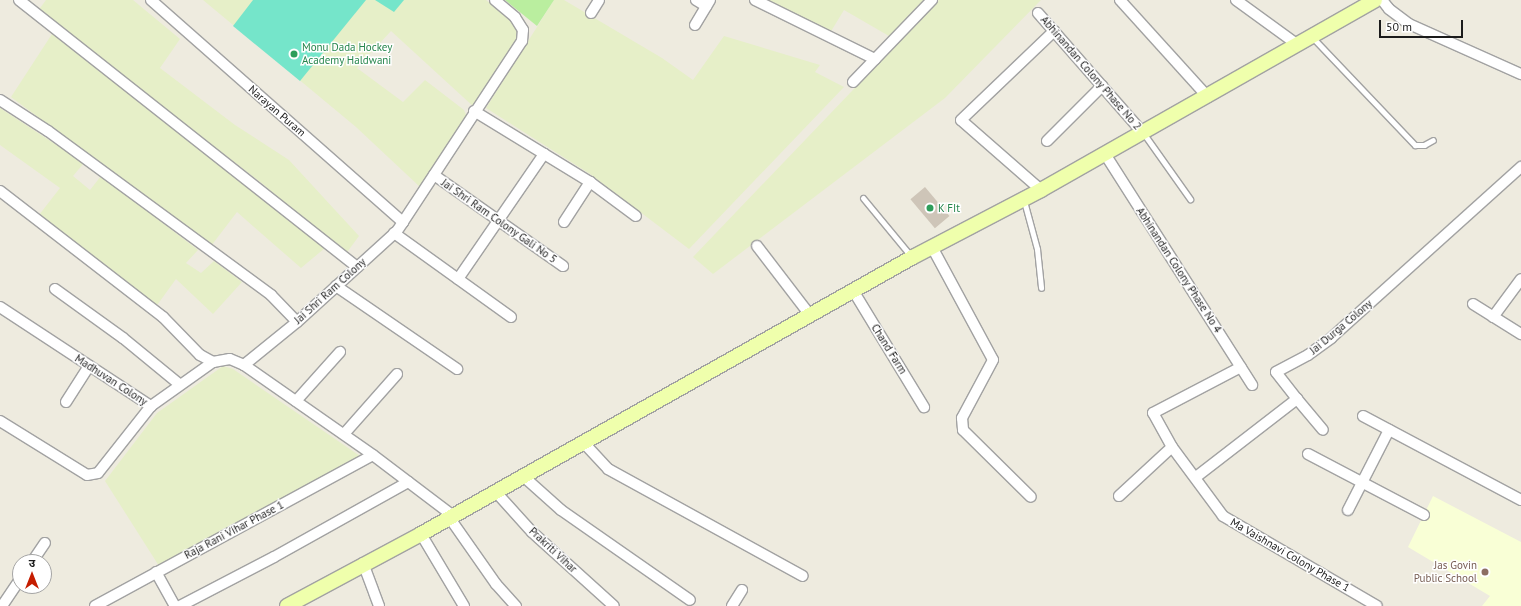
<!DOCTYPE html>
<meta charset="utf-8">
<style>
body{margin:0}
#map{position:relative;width:1521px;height:606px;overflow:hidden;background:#eeebdf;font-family:"PT Sans","Noto Sans Devanagari",sans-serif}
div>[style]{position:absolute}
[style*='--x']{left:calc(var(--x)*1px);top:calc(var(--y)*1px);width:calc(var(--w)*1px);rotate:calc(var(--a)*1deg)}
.education>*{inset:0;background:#f9ffd6}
.farmland>*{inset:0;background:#e6efc8}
.grass>*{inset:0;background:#baee9f}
.pitch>*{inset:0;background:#75e5ca}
.building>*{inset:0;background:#cec5b8;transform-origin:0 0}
.roads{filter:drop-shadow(1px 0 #a2a2a2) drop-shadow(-1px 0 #a2a2a2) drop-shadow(0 1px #a2a2a2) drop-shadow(0 -1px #a2a2a2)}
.lane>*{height:5px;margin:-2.5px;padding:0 2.5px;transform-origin:2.5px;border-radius:2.5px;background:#fff}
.street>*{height:10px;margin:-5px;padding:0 5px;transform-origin:5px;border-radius:5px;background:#fff}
.secondary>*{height:14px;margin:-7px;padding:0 7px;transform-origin:7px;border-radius:7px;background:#efffac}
.dots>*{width:11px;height:11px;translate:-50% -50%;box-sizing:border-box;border:2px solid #fff;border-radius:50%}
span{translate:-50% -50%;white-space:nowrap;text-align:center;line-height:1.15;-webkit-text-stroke:3px #fff;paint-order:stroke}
.leisure-label{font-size:11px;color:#27864d}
.left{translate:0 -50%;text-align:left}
.street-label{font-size:11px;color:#1b1b1b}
.education-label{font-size:11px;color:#785e54}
.right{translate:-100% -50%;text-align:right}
.north{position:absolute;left:12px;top:554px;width:40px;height:40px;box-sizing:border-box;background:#fff;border:1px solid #a4a4a4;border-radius:50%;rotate:0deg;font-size:11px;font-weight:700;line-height:16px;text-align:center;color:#1b1b1b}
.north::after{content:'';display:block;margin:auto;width:14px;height:18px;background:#c51d00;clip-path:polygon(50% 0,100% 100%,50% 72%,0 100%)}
.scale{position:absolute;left:1379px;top:20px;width:84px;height:18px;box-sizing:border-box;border:2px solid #1b1b1b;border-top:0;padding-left:5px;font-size:12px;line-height:14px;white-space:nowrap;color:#1b1b1b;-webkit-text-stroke:3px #fff;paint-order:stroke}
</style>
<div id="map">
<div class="education">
<i style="clip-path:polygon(1433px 496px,1521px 542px,1521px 606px,1482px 606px,1490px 596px,1408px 547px)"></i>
</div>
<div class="farmland">
<i style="clip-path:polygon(46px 0,133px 0,180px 39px,160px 68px,235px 125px,289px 160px,359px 236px,345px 255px,264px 185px,38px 11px)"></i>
<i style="clip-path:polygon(203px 0,486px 0,511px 20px,519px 34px,519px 39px,475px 108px,391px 31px,357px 68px,403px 102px,425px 80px,464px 110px,467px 117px,420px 187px,356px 127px)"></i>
<i style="clip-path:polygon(554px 0,564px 0,662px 58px,693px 80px,724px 36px,820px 65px,815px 72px,844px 87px,689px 249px,590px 174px,486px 108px)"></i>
<i style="clip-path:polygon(767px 0,924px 0,889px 36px,844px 10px,830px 33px)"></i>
<i style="clip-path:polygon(939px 0,1041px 0,945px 98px,713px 274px,693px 257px)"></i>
<i style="clip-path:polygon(52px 34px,245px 185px,325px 248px,301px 268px,237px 212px,211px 246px,11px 97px)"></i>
<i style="clip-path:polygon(0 108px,84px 163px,73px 176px,90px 190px,101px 176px,198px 250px,186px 263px,201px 273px,214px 261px,242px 282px,213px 314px,176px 279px,155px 308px,39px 215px,60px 188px,0 145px)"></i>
<i style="clip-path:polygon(223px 366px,233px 369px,360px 456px,159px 566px,105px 481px,157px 413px)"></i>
</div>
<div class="grass">
<i style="clip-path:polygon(505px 0,554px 0,537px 26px)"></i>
</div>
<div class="pitch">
<i style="clip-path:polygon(253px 0,366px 0,300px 81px,233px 26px)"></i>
<i style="clip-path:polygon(375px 0,404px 0,394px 12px)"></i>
</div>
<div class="building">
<i style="left:925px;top:187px;width:38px;height:19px;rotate:50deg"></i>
</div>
<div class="roads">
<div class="lane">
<i style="--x:1313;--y:38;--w:148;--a:46.4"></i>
<i style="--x:1415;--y:145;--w:9;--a:0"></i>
<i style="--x:1424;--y:145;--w:10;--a:-29"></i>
<i style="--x:1144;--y:134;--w:80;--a:54.7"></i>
<i style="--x:863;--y:198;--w:75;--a:50.4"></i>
<i style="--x:1024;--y:201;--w:50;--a:74.8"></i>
<i style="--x:1037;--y:249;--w:39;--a:84"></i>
</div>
<div class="street">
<i style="--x:19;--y:0;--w:431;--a:38.3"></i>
<i style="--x:151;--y:0;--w:336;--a:41.4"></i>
<i style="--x:696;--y:0;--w:12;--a:31"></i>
<i style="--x:755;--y:0;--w:134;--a:26.2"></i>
<i style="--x:1120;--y:0;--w:131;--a:47.8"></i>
<i style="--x:1236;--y:0;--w:77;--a:36"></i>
<i style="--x:1382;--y:0;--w:11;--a:52"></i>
<i style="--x:1389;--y:9;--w:25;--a:37"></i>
<i style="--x:1409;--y:24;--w:123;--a:24.1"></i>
<i style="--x:591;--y:13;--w:15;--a:-58"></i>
<i style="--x:1038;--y:13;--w:159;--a:48.8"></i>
<i style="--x:695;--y:25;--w:29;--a:-59"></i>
<i style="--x:853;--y:82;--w:114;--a:-46.1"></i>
<i style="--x:0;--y:100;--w:57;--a:32.9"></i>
<i style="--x:48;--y:131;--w:277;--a:36.3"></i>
<i style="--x:271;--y:295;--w:37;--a:46"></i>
<i style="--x:474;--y:111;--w:136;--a:31.5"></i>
<i style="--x:590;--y:182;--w:57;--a:36.5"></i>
<i style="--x:1047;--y:141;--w:78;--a:-45"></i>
<i style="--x:1105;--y:154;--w:274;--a:57.5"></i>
<i style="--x:434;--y:175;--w:158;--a:35.2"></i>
<i style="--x:1041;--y:190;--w:106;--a:-138.8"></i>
<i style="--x:961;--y:120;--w:129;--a:-43.7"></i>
<i style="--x:0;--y:191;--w:206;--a:37.7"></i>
<i style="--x:163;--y:317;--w:53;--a:45.8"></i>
<i style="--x:200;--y:355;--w:15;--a:28"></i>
<i style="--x:564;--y:222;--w:48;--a:-57"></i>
<i style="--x:394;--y:233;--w:144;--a:35.7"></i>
<i style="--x:757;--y:246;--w:87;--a:52.5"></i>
<i style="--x:932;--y:247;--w:128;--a:61.6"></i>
<i style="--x:993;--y:360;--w:66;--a:118.1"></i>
<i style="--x:962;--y:418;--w:12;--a:85"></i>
<i style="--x:963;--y:430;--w:95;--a:44.6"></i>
<i style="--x:458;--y:279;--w:152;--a:-55.5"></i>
<i style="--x:336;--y:286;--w:147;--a:34.4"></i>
<i style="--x:55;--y:289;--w:84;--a:35.8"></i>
<i style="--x:123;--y:338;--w:72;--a:39.4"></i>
<i style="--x:854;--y:292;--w:135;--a:58.7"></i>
<i style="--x:1473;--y:304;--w:57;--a:32"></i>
<i style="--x:0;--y:307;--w:181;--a:33.3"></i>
<i style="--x:151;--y:406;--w:76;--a:-35.4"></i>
<i style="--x:213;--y:362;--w:17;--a:-10"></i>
<i style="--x:230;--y:359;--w:15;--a:23"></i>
<i style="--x:1493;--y:317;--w:47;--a:-53.6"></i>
<i style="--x:1297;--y:399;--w:40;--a:50"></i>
<i style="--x:296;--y:401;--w:66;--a:-48.1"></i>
<i style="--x:66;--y:402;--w:43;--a:-57.4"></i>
<i style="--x:1363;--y:416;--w:179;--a:28"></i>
<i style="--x:0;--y:421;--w:102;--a:31.8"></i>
<i style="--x:87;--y:475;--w:11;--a:-10"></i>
<i style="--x:98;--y:473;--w:85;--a:-51.7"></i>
<i style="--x:344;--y:434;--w:80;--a:-48.5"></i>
<i style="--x:583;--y:442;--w:37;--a:47"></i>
<i style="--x:608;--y:469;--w:222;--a:28.8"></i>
<i style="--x:1172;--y:447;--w:39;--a:-119"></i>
<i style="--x:1153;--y:413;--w:99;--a:-27.6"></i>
<i style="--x:1308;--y:454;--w:131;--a:27.7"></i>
<i style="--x:523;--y:476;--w:51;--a:41.8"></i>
<i style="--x:561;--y:510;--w:157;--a:34.9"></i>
<i style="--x:1196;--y:477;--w:128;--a:-37.7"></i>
<i style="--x:1297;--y:399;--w:34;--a:-128"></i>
<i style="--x:1276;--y:372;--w:36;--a:-28"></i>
<i style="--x:1308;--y:355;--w:29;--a:-36"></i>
<i style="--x:1331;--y:338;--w:256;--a:-42"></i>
<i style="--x:495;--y:491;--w:55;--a:47.9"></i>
<i style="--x:532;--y:532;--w:110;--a:42.1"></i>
<i style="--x:1119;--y:496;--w:72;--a:-42.8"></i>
<i style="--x:1172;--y:447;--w:86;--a:53.5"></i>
<i style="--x:1223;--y:516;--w:178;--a:30.3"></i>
<i style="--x:1348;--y:510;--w:90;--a:-62.9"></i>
<i style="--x:452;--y:515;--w:99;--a:-142.8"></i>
<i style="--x:373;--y:455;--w:157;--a:-145.1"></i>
<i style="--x:244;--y:365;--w:68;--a:-39.1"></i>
<i style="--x:297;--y:322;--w:135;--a:-42.3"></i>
<i style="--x:397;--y:231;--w:11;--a:-56"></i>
<i style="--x:403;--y:222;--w:217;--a:-56.7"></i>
<i style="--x:522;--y:41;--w:11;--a:-85"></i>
<i style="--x:523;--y:30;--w:15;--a:-122"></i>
<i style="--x:515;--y:17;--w:26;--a:-140"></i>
<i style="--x:449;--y:517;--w:82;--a:55"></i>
<i style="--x:496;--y:584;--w:30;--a:48"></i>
<i style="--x:421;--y:534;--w:84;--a:59.2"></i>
<i style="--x:32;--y:562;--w:23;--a:-56"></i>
<i style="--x:363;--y:563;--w:46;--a:69.6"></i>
<i style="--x:156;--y:572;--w:39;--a:61"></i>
<i style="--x:2;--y:606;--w:32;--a:-56"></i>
<i style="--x:95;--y:606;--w:316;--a:-28.5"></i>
<i style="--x:180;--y:606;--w:106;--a:-27.5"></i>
<i style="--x:274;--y:557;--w:154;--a:-29.2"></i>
<i style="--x:732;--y:606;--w:19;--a:-58"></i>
</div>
<div class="secondary">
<i style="--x:287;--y:606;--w:152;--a:-28.2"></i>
<i style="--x:421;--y:534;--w:565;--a:-29.38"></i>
<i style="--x:913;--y:257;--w:144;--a:-27.6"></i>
<i style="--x:1041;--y:190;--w:384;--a:-29.6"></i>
</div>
</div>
<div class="dots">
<i style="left:294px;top:54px;background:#2e9e5b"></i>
<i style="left:930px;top:208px;background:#2e9e5b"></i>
<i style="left:1485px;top:572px;background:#8d6e63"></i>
</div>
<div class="leisure-label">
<span class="left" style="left:302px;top:54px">Monu Dada Hockey<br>Academy Haldwani</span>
<span class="left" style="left:938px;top:208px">K FIt</span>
</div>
<div class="street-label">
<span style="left:1091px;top:73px;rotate:49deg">Abhinandan Colony Phase No 2</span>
<span style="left:277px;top:111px;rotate:41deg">Narayan Puram</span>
<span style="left:499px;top:221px;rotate:35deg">Jai Shri Ram Colony Gali No 5</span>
<span style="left:1179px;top:270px;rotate:57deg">Abhinandan Colony Phase No 4</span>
<span style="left:330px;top:291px;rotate:-42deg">Jai Shri Ram Colony</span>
<span style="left:1341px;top:327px;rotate:-40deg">Jai Durga Colony</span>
<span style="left:889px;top:349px;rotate:58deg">Chand Farm</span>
<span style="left:111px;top:380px;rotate:33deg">Madhuvan Colony</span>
<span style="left:234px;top:530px;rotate:-28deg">Raja Rani Vihar Phase 1</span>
<span style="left:553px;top:550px;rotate:43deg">Prakriti Vihar</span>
<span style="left:1290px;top:555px;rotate:30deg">Ma Vaishnavi Colony Phase 1</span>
</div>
<div class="education-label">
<span class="right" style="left:1477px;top:572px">Jas Govin<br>Public School</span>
</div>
<div class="north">उ</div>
<div class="scale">50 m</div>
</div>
